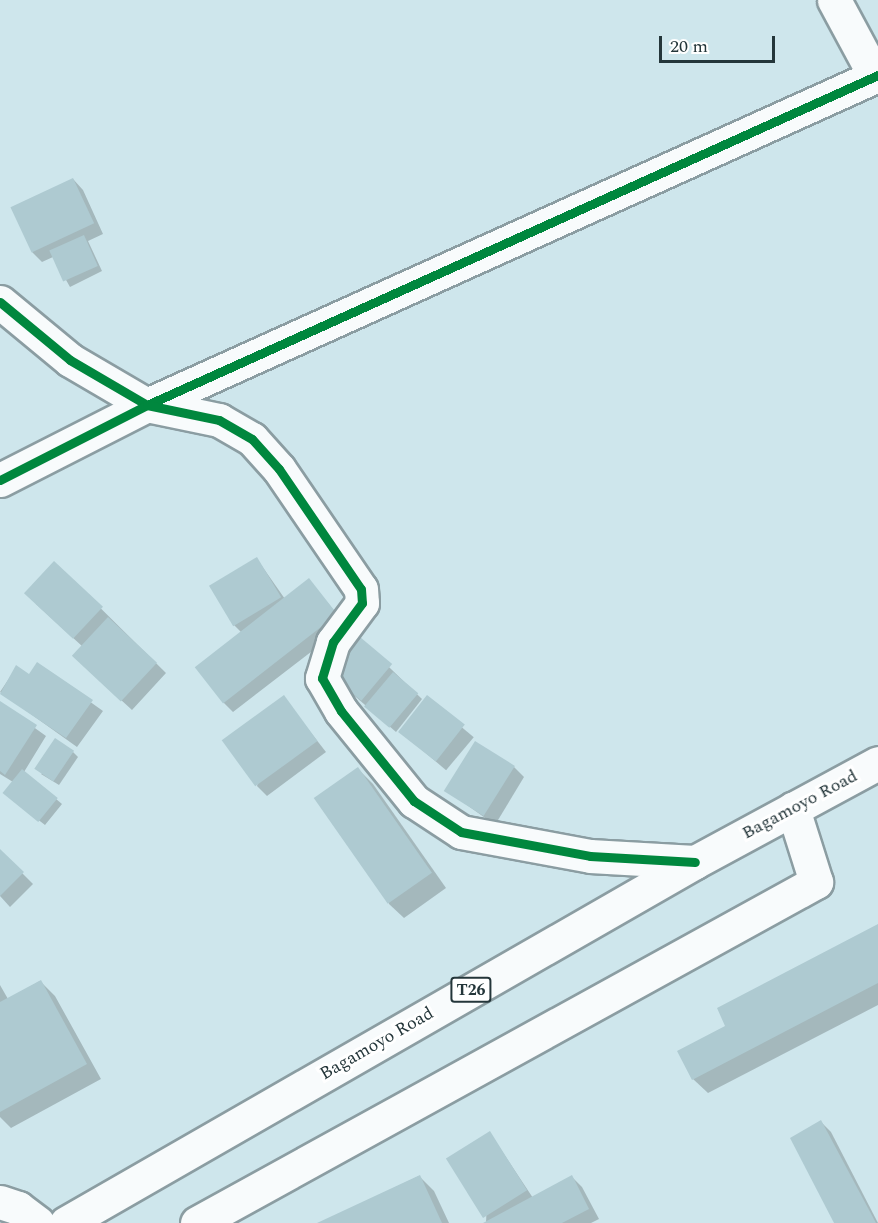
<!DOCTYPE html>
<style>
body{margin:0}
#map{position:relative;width:878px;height:1223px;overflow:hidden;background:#cee6ec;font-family:Spectral,serif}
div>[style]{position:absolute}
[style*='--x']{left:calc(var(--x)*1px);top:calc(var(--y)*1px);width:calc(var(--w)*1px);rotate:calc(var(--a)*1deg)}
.shadow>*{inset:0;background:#0003;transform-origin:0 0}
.building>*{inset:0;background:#aecad1;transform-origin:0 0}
.roads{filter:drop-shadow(2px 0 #8b9da2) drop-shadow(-2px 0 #8b9da2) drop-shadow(0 2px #8b9da2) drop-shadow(0 -2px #8b9da2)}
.minor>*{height:33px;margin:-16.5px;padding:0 16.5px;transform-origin:16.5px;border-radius:16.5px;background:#f8fbfc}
.highway>*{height:33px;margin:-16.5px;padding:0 16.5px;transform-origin:16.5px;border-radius:16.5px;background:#f8fbfc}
.cycleway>*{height:9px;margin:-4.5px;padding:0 4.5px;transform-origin:4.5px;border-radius:4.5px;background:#00873e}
span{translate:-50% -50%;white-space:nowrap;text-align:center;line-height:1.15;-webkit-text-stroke:6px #fff;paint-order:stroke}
.shield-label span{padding:2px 4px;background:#fff;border:2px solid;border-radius:4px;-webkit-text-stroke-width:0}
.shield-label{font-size:16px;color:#24363a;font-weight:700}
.street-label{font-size:18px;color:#24363a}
.scale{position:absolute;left:659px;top:36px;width:116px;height:27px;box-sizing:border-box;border:3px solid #24363a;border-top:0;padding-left:8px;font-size:18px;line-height:21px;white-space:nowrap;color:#24363a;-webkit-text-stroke:4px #fff;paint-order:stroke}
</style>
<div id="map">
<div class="shadow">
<i style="clip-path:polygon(73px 179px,83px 190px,103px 234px,88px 241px,102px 271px,70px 287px,53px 257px,42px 262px,32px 252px)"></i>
<i style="clip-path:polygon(257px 559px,285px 599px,309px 580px,346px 625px,233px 712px,223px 702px,241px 632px,234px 625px)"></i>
<i style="clip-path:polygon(55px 563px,166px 673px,132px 710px,84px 666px,83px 647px,36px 604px)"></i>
<i style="clip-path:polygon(360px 639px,422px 699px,396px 732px,341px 684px)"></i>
<i style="clip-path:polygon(37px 664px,103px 711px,77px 747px,0 692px,16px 668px,29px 676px)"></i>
<i style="clip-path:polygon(283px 697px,326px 752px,267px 796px,257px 786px)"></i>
<i style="left:427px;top:698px;width:61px;height:43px;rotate:40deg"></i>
<i style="clip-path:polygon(0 703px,46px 736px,24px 772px,62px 804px,45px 825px,10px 798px,13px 782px,0 774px)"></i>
<i style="clip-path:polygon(73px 752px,78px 757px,59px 785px,41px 774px)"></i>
<i style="clip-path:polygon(514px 767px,524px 777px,495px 825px,446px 790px)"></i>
<i style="clip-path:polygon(358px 769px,373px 784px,446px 888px,404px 918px,389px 904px)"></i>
<i style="clip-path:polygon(0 851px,33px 884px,10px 907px,0 896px)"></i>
<i style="clip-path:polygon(878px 926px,878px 1005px,708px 1093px,693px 1079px,727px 1026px)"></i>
<i style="clip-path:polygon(40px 981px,55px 996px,101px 1079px,11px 1128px,0 1117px,0 985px,8px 999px)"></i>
<i style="clip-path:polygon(821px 1122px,831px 1132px,878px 1223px,836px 1223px)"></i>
<i style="clip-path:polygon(490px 1133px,533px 1198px,572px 1177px,582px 1187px,599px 1219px,591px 1223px,486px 1223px)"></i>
<i style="clip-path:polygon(419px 1176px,434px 1191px,449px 1223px,321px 1223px)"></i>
</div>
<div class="building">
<i style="left:73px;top:178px;width:50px;height:69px;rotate:65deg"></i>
<i style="left:84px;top:235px;width:34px;height:38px;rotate:66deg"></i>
<i style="left:257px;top:557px;width:47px;height:56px;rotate:59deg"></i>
<i style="left:54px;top:561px;width:67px;height:44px;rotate:43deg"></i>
<i style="left:309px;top:578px;width:46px;height:145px;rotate:52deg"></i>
<i style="left:108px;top:617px;width:67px;height:53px;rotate:43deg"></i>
<i style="left:360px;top:637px;width:42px;height:48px;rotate:40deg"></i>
<i style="clip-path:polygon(37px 662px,93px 700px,66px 738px,0 694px,16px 665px,29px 674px)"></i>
<i style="left:393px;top:672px;width:33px;height:45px;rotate:40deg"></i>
<i style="left:284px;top:695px;width:57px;height:77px;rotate:54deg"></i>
<i style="left:427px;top:695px;width:48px;height:47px;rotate:38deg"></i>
<i style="clip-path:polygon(0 701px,37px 725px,5px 775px,0 771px)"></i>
<i style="left:55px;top:738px;width:23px;height:37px;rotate:34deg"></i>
<i style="left:475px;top:741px;width:47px;height:59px;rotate:32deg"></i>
<i style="left:358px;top:767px;width:129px;height:54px;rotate:55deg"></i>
<i style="left:22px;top:769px;width:46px;height:31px;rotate:39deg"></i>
<i style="clip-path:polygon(0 849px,24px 872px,0 896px)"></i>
<i style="clip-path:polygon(878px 924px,878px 983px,692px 1080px,677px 1051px,725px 1026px,717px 1008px)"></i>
<i style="clip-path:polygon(41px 980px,87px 1064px,0 1112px,0 1002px)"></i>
<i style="clip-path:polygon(821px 1120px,876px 1223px,834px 1223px,790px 1138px)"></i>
<i style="left:490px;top:1131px;width:70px;height:52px;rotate:58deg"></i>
<i style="clip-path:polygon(420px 1175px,442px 1223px,317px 1223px)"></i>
<i style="clip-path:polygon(572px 1175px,589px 1209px,562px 1223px,483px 1223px)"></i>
</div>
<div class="roads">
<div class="minor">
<i style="--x:834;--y:0;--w:86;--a:61.7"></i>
<i style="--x:0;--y:302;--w:91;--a:39.6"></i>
<i style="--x:70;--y:360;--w:89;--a:30.3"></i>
<i style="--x:147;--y:405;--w:802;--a:-24.3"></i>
<i style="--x:0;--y:480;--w:165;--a:-27"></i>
<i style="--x:147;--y:405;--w:74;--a:11.8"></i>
<i style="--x:219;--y:420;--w:38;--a:30"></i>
<i style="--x:252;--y:439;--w:40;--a:48"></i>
<i style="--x:279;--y:469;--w:145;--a:55.7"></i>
<i style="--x:361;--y:589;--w:14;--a:86"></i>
<i style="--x:362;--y:603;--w:49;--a:126.6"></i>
<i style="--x:333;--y:642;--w:38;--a:107"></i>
<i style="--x:322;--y:678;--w:38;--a:60"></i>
<i style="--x:341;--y:711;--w:116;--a:51"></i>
<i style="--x:414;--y:801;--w:56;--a:33.4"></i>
<i style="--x:461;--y:832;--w:131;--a:10.5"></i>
<i style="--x:590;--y:856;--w:105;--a:3.3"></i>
<i style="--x:0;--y:1202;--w:19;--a:18"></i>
<i style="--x:18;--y:1208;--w:25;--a:37"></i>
<i style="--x:197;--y:1223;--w:707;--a:-28.85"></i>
<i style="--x:816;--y:882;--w:77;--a:-107.5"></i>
</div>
<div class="highway">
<i style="--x:66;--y:1223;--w:725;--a:-29.85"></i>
<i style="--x:695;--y:862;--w:208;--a:-28.4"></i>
</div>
</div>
<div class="cycleway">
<i style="--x:0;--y:302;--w:91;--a:39.6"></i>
<i style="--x:70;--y:360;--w:89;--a:30.3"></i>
<i style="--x:147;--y:405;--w:802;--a:-24.3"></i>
<i style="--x:0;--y:480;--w:165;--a:-27"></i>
<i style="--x:147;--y:405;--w:74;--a:11.8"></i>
<i style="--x:219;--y:420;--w:38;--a:30"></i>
<i style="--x:252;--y:439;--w:40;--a:48"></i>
<i style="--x:279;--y:469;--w:145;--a:55.7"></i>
<i style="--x:361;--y:589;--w:14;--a:86"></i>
<i style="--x:362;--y:603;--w:49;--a:126.6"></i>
<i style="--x:333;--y:642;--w:38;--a:107"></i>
<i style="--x:322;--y:678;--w:38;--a:60"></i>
<i style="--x:341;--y:711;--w:116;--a:51"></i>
<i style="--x:414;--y:801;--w:56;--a:33.4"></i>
<i style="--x:461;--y:832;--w:131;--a:10.5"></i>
<i style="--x:590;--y:856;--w:105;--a:3.3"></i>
</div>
<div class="shield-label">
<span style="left:471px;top:990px">T26</span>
</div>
<div class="street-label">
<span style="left:800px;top:805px;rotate:-28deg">Bagamoyo Road</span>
<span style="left:377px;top:1044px;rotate:-30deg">Bagamoyo Road</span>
</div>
<div class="scale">20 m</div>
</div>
